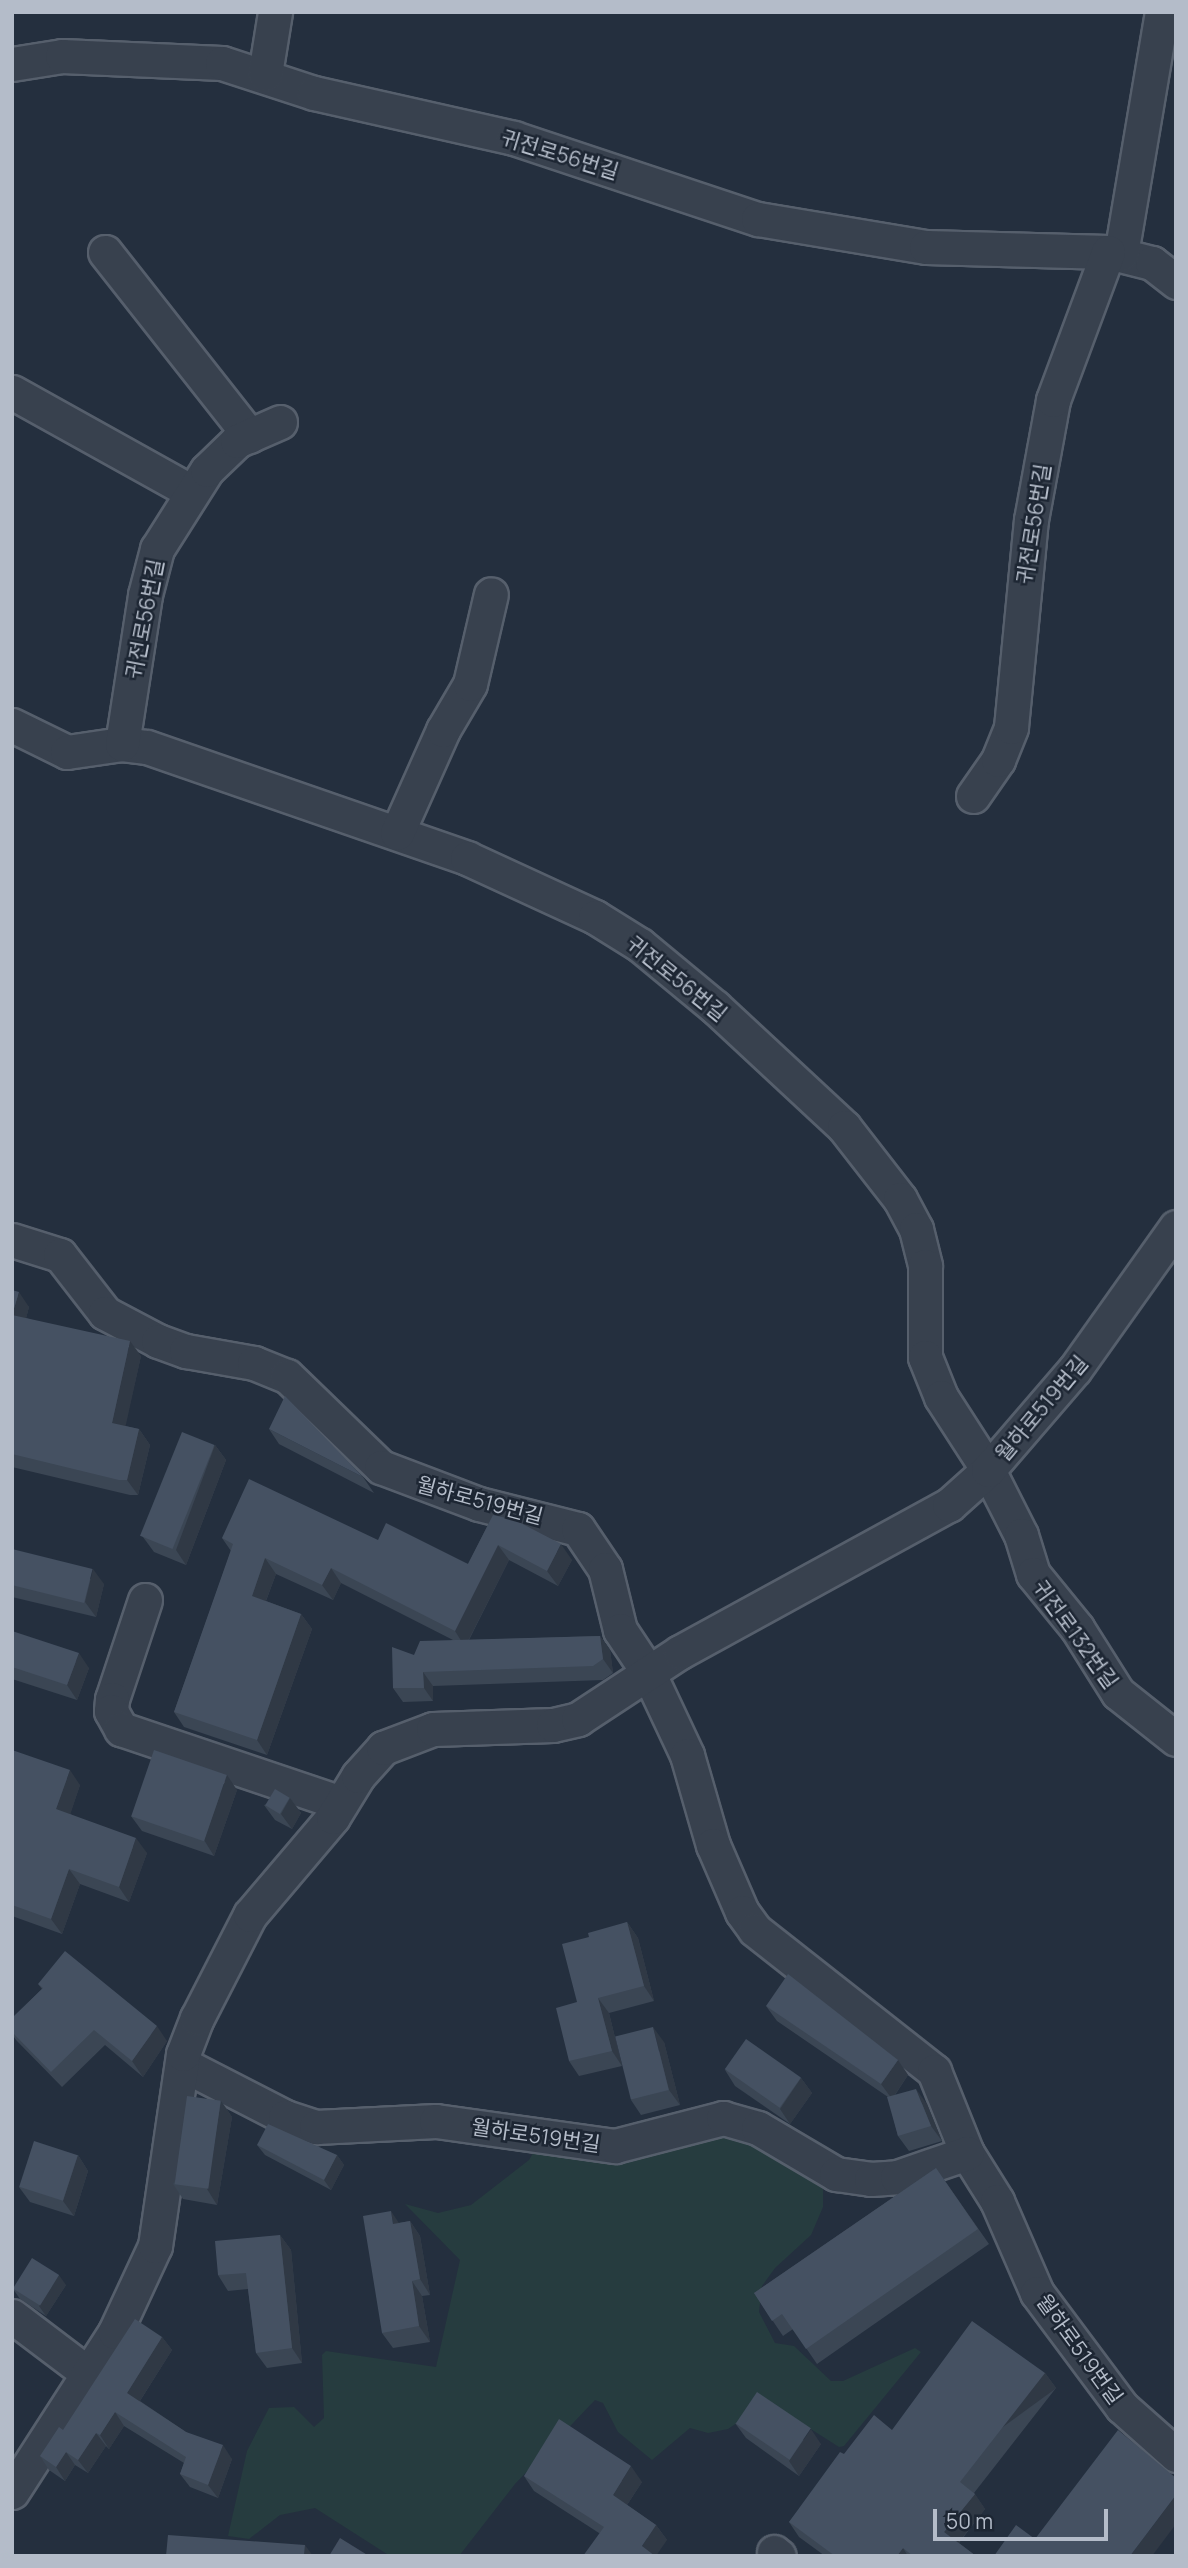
<!DOCTYPE html>
<meta charset="utf-8">
<style>
body{margin:0}
#map{position:relative;width:1188px;height:2568px;overflow:hidden;background:#242f3e;font-family:Manrope,"Noto Sans KR",sans-serif}
div>[style]{position:absolute}
[style*='--x']{left:calc(var(--x)*1px);top:calc(var(--y)*1px);width:calc(var(--w)*1px);rotate:calc(var(--a)*1deg)}
.green>*{inset:0;background:#263c3f}
.roads{filter:drop-shadow(2px 0 #565f6c) drop-shadow(-2px 0 #565f6c) drop-shadow(0 2px #565f6c) drop-shadow(0 -2px #565f6c)}
.minor>*{height:33px;margin:-16.5px;padding:0 16.5px;transform-origin:16.5px;border-radius:16.5px;background:#38414e}
.wall>*{inset:0;background:#3b4654}
.shaded-wall>*{inset:0;background:#303945;transform-origin:0 0}
.building>*{inset:0;background:#455162;transform-origin:0 0}
span{translate:-50% -50%;white-space:nowrap;text-align:center;line-height:1.15;-webkit-text-stroke:5px #1d2633;paint-order:stroke}
.street-label{font-size:21px;color:#b4bcc9}
.frame{position:absolute;inset:0;border:14px solid #b4bcc9;pointer-events:none}
.scale{position:absolute;left:933px;top:2509px;width:175px;height:32px;box-sizing:border-box;border:4px solid #b4bcc9;border-top:0;padding-left:9px;font-size:21px;line-height:24px;white-space:nowrap;color:#b4bcc9;-webkit-text-stroke:5px #1d2633;paint-order:stroke}
</style>
<div id="map">
<div class="green">
<i style="clip-path:polygon(716px 2134px,749px 2140px,823px 2182px,823px 2207px,811px 2235px,775px 2268px,762px 2286px,759px 2312px,775px 2343px,794px 2346px,831px 2381px,843px 2381px,915px 2348px,921px 2352px,844px 2446px,839px 2447px,768px 2402px,728px 2429px,708px 2433px,690px 2428px,652px 2460px,618px 2432px,603px 2403px,595px 2400px,515px 2484px,459px 2556px,390px 2556px,315px 2508px,280px 2515px,249px 2539px,228px 2536px,247px 2451px,269px 2408px,294px 2407px,314px 2427px,324px 2418px,322px 2355px,326px 2351px,436px 2367px,460px 2260px,405px 2204px,438px 2213px,471px 2205px,529px 2160px,536px 2148px)"></i>
</div>
<div class="roads">
<div class="minor">
<i style="--x:12;--y:64;--w:51;--a:-9.1"></i>
<i style="--x:62;--y:56;--w:160;--a:2.5"></i>
<i style="--x:222;--y:63;--w:97;--a:18.1"></i>
<i style="--x:314;--y:93;--w:205;--a:12.7"></i>
<i style="--x:514;--y:138;--w:257;--a:18.4"></i>
<i style="--x:758;--y:219;--w:170;--a:9.5"></i>
<i style="--x:926;--y:247;--w:182;--a:1.6"></i>
<i style="--x:1108;--y:252;--w:45;--a:14"></i>
<i style="--x:1152;--y:263;--w:31;--a:38"></i>
<i style="--x:265;--y:74;--w:63;--a:-80.8"></i>
<i style="--x:105;--y:252;--w:234;--a:51.8"></i>
<i style="--x:1121;--y:254;--w:245;--a:-80.4"></i>
<i style="--x:12;--y:392;--w:206;--a:29.1"></i>
<i style="--x:12;--y:725;--w:61;--a:26.1"></i>
<i style="--x:67;--y:752;--w:56;--a:-8.3"></i>
<i style="--x:122;--y:744;--w:25;--a:7"></i>
<i style="--x:147;--y:747;--w:339;--a:19.1"></i>
<i style="--x:467;--y:858;--w:141;--a:24.7"></i>
<i style="--x:595;--y:917;--w:53;--a:31.9"></i>
<i style="--x:640;--y:945;--w:97;--a:39.6"></i>
<i style="--x:715;--y:1007;--w:176;--a:42.9"></i>
<i style="--x:844;--y:1127;--w:91;--a:52.1"></i>
<i style="--x:900;--y:1199;--w:34;--a:62"></i>
<i style="--x:916;--y:1229;--w:38;--a:76"></i>
<i style="--x:925;--y:1266;--w:91;--a:90"></i>
<i style="--x:925;--y:1357;--w:43;--a:68.2"></i>
<i style="--x:941;--y:1397;--w:87;--a:57.2"></i>
<i style="--x:988;--y:1470;--w:73;--a:63.1"></i>
<i style="--x:1021;--y:1535;--w:41;--a:72.9"></i>
<i style="--x:1033;--y:1574;--w:70;--a:50.8"></i>
<i style="--x:1077;--y:1628;--w:77;--a:57.8"></i>
<i style="--x:1118;--y:1693;--w:74;--a:38.4"></i>
<i style="--x:122;--y:744;--w:151;--a:-81.2"></i>
<i style="--x:145;--y:595;--w:48;--a:-75.4"></i>
<i style="--x:157;--y:549;--w:93;--a:-57.7"></i>
<i style="--x:207;--y:470;--w:42;--a:-44"></i>
<i style="--x:237;--y:441;--w:47;--a:-23.8"></i>
<i style="--x:973;--y:796;--w:44;--a:-55.2"></i>
<i style="--x:998;--y:760;--w:35;--a:-68"></i>
<i style="--x:1011;--y:727;--w:208;--a:-84.5"></i>
<i style="--x:1031;--y:520;--w:122;--a:-79.6"></i>
<i style="--x:1053;--y:400;--w:158;--a:-69.6"></i>
<i style="--x:397;--y:833;--w:113;--a:-65.9"></i>
<i style="--x:443;--y:730;--w:53;--a:-59.6"></i>
<i style="--x:470;--y:684;--w:92;--a:-76.9"></i>
<i style="--x:12;--y:1240;--w:50;--a:17.4"></i>
<i style="--x:60;--y:1255;--w:73;--a:52.2"></i>
<i style="--x:105;--y:1313;--w:60;--a:27.8"></i>
<i style="--x:158;--y:1341;--w:30;--a:20"></i>
<i style="--x:186;--y:1351;--w:69;--a:10"></i>
<i style="--x:254;--y:1363;--w:35;--a:22"></i>
<i style="--x:287;--y:1376;--w:131;--a:44.1"></i>
<i style="--x:381;--y:1467;--w:105;--a:20.7"></i>
<i style="--x:479;--y:1504;--w:102;--a:14.2"></i>
<i style="--x:578;--y:1529;--w:48;--a:56"></i>
<i style="--x:605;--y:1569;--w:63;--a:76.2"></i>
<i style="--x:620;--y:1630;--w:50;--a:56.3"></i>
<i style="--x:648;--y:1672;--w:92;--a:64.8"></i>
<i style="--x:687;--y:1755;--w:94;--a:73.9"></i>
<i style="--x:713;--y:1845;--w:73;--a:66.6"></i>
<i style="--x:742;--y:1912;--w:22;--a:54"></i>
<i style="--x:755;--y:1930;--w:228;--a:38.2"></i>
<i style="--x:934;--y:2071;--w:88;--a:68.1"></i>
<i style="--x:967;--y:2153;--w:57;--a:58"></i>
<i style="--x:997;--y:2201;--w:100;--a:66.5"></i>
<i style="--x:1037;--y:2293;--w:142;--a:53.3"></i>
<i style="--x:1122;--y:2407;--w:72;--a:41.6"></i>
<i style="--x:145;--y:1600;--w:104;--a:108.4"></i>
<i style="--x:112;--y:1699;--w:12;--a:95"></i>
<i style="--x:111;--y:1711;--w:21;--a:61"></i>
<i style="--x:121;--y:1729;--w:232;--a:18.6"></i>
<i style="--x:182;--y:2064;--w:116;--a:27.2"></i>
<i style="--x:285;--y:2117;--w:33;--a:18"></i>
<i style="--x:316;--y:2127;--w:120;--a:-2.9"></i>
<i style="--x:436;--y:2121;--w:181;--a:8"></i>
<i style="--x:615;--y:2146;--w:112;--a:-14.5"></i>
<i style="--x:723;--y:2118;--w:36;--a:16"></i>
<i style="--x:758;--y:2128;--w:91;--a:30.5"></i>
<i style="--x:836;--y:2174;--w:35;--a:8"></i>
<i style="--x:871;--y:2179;--w:26;--a:-4"></i>
<i style="--x:897;--y:2177;--w:74;--a:-18.9"></i>
<i style="--x:12;--y:2316;--w:98;--a:37.1"></i>
<i style="--x:12;--y:2492;--w:190;--a:-57.2"></i>
<i style="--x:115;--y:2332;--w:95;--a:-65.1"></i>
<i style="--x:155;--y:2246;--w:194;--a:-81.7"></i>
<i style="--x:183;--y:2054;--w:39;--a:-69"></i>
<i style="--x:197;--y:2018;--w:116;--a:-62.8"></i>
<i style="--x:250;--y:1915;--w:128;--a:-49.7"></i>
<i style="--x:333;--y:1817;--w:48;--a:-58.6"></i>
<i style="--x:358;--y:1776;--w:38;--a:-48"></i>
<i style="--x:383;--y:1748;--w:53;--a:-20.8"></i>
<i style="--x:433;--y:1729;--w:120;--a:-1.9"></i>
<i style="--x:553;--y:1725;--w:26;--a:-13"></i>
<i style="--x:578;--y:1719;--w:122;--a:-33.3"></i>
<i style="--x:680;--y:1652;--w:307;--a:-28.7"></i>
<i style="--x:949;--y:1505;--w:52;--a:-41.9"></i>
<i style="--x:988;--y:1470;--w:133;--a:-49.3"></i>
<i style="--x:1075;--y:1369;--w:174;--a:-54.6"></i>
<i style="--x:774;--y:2552;--w:6;--a:39"></i>
</div>
</div>
<div class="wall">
<i style="clip-path:polygon(12px 1290px,29px 1307px,26px 1318px,141px 1356px,125px 1426px,139px 1429px,150px 1445px,138px 1495px,130px 1495px,12px 1467px)"></i>
<i style="clip-path:polygon(269px 1429px,363px 1477px,374px 1493px,279px 1444px)"></i>
<i style="clip-path:polygon(215px 1445px,226px 1460px,186px 1565px,154px 1552px,143px 1537px)"></i>
<i style="clip-path:polygon(493px 1515px,572px 1560px,558px 1586px,509px 1560px,469px 1640px,600px 1636px,610px 1650px,613px 1673px,603px 1680px,433px 1686px,433px 1701px,403px 1702px,393px 1688px,414px 1655px,453px 1640px,341px 1583px,333px 1600px,276px 1574px,266px 1601px,301px 1614px,312px 1629px,267px 1755px,184px 1727px,174px 1712px,231px 1551px,222px 1538px,378px 1540px,468px 1564px)"></i>
<i style="clip-path:polygon(12px 1549px,104px 1584px,96px 1617px,12px 1597px)"></i>
<i style="clip-path:polygon(12px 1631px,89px 1668px,77px 1700px,12px 1679px)"></i>
<i style="clip-path:polygon(12px 1750px,80px 1785px,70px 1814px,147px 1853px,129px 1902px,80px 1884px,62px 1934px,12px 1916px)"></i>
<i style="clip-path:polygon(237px 1790px,214px 1856px,142px 1831px,131px 1816px)"></i>
<i style="clip-path:polygon(290px 1798px,301px 1813px,292px 1829px,275px 1820px,264px 1805px)"></i>
<i style="clip-path:polygon(627px 1922px,638px 1938px,654px 2001px,609px 2013px,622px 2066px,579px 2076px,569px 2061px,589px 1937px)"></i>
<i style="clip-path:polygon(38px 1984px,167px 2041px,143px 2077px,105px 2045px,62px 2087px,16px 2040px,12px 2034px,12px 2018px,42px 1989px)"></i>
<i style="clip-path:polygon(766px 2006px,898px 2060px,908px 2075px,895px 2095px,927px 2104px,942px 2141px,909px 2151px,898px 2136px,888px 2097px,777px 2021px)"></i>
<i style="clip-path:polygon(664px 2042px,680px 2105px,641px 2115px,631px 2100px)"></i>
<i style="clip-path:polygon(725px 2070px,801px 2078px,812px 2093px,790px 2124px,735px 2086px)"></i>
<i style="clip-path:polygon(221px 2101px,232px 2117px,217px 2205px,183px 2199px,173px 2184px)"></i>
<i style="clip-path:polygon(257px 2145px,337px 2155px,344px 2165px,331px 2190px,265px 2155px)"></i>
<i style="clip-path:polygon(78px 2155px,88px 2171px,74px 2216px,30px 2202px,19px 2187px)"></i>
<i style="clip-path:polygon(936px 2168px,989px 2244px,817px 2364px,793px 2329px,783px 2336px,754px 2293px)"></i>
<i style="clip-path:polygon(410px 2221px,420px 2236px,430px 2295px,422px 2296px,430px 2342px,393px 2348px,382px 2333px,399px 2223px)"></i>
<i style="clip-path:polygon(280px 2235px,291px 2250px,302px 2363px,267px 2368px,256px 2353px,248px 2289px,228px 2291px,218px 2275px)"></i>
<i style="clip-path:polygon(66px 2285px,46px 2316px,20px 2299px,13px 2289px)"></i>
<i style="clip-path:polygon(162px 2337px,172px 2350px,140px 2401px,186px 2432px,232px 2459px,218px 2498px,190px 2487px,180px 2474px,184px 2463px,124px 2426px,109px 2449px,106px 2446px,88px 2473px,75px 2465px,65px 2481px,49px 2470px,40px 2456px,63px 2430px)"></i>
<i style="clip-path:polygon(1045px 2373px,1056px 2388px,974px 2493px,985px 2509px,959px 2543px,976px 2556px,825px 2556px,799px 2537px,789px 2522px,844px 2454px,892px 2430px)"></i>
<i style="clip-path:polygon(735px 2423px,821px 2444px,799px 2476px,746px 2438px)"></i>
<i style="clip-path:polygon(524px 2476px,642px 2482px,627px 2505px,656px 2525px,667px 2540px,599px 2533px,534px 2491px)"></i>
</div>
<div class="shaded-wall">
<i style="clip-path:polygon(19px 1292px,29px 1307px,23px 1330px,12px 1315px)"></i>
<i style="clip-path:polygon(130px 1341px,141px 1356px,123px 1438px,112px 1423px)"></i>
<i style="clip-path:polygon(139px 1429px,150px 1445px,138px 1495px,127px 1480px)"></i>
<i style="clip-path:polygon(215px 1445px,226px 1460px,186px 1565px,176px 1550px)"></i>
<i style="clip-path:polygon(561px 1544px,572px 1560px,558px 1586px,547px 1571px)"></i>
<i style="clip-path:polygon(498px 1545px,509px 1560px,465px 1647px,455px 1631px)"></i>
<i style="clip-path:polygon(265px 1558px,276px 1574px,262px 1611px,252px 1596px)"></i>
<i style="clip-path:polygon(331px 1568px,341px 1583px,333px 1600px,322px 1585px)"></i>
<i style="clip-path:polygon(93px 1569px,104px 1584px,96px 1617px,85px 1602px)"></i>
<i style="clip-path:polygon(301px 1614px,312px 1629px,267px 1755px,257px 1740px)"></i>
<i style="clip-path:polygon(600px 1636px,610px 1650px,613px 1673px,603px 1659px)"></i>
<i style="clip-path:polygon(79px 1653px,89px 1668px,77px 1700px,67px 1685px)"></i>
<i style="clip-path:polygon(423px 1672px,433px 1686px,433px 1701px,424px 1688px)"></i>
<i style="clip-path:polygon(70px 1770px,80px 1785px,67px 1824px,56px 1809px)"></i>
<i style="clip-path:polygon(227px 1775px,237px 1790px,214px 1856px,204px 1840px)"></i>
<i style="clip-path:polygon(290px 1798px,301px 1813px,292px 1829px,281px 1814px)"></i>
<i style="clip-path:polygon(136px 1838px,147px 1853px,129px 1902px,119px 1887px)"></i>
<i style="clip-path:polygon(69px 1869px,80px 1884px,62px 1934px,51px 1919px)"></i>
<i style="clip-path:polygon(627px 1922px,638px 1938px,654px 2001px,644px 1986px)"></i>
<i style="clip-path:polygon(598px 1998px,609px 2013px,622px 2066px,612px 2051px)"></i>
<i style="clip-path:polygon(157px 2026px,167px 2041px,143px 2077px,132px 2061px)"></i>
<i style="clip-path:polygon(653px 2027px,664px 2042px,680px 2105px,669px 2090px)"></i>
<i style="clip-path:polygon(898px 2060px,908px 2075px,892px 2099px,881px 2084px)"></i>
<i style="clip-path:polygon(801px 2078px,812px 2093px,790px 2124px,780px 2109px)"></i>
<i style="clip-path:polygon(916px 2089px,927px 2104px,942px 2141px,931px 2126px)"></i>
<i style="clip-path:polygon(221px 2101px,232px 2117px,217px 2205px,207px 2189px)"></i>
<i style="clip-path:polygon(78px 2155px,88px 2171px,74px 2216px,63px 2201px)"></i>
<i style="clip-path:polygon(337px 2155px,344px 2165px,331px 2190px,324px 2180px)"></i>
<i style="clip-path:polygon(391px 2211px,401px 2226px,393px 2224px)"></i>
<i style="clip-path:polygon(410px 2221px,420px 2236px,430px 2295px,420px 2279px)"></i>
<i style="clip-path:polygon(280px 2235px,291px 2250px,302px 2363px,292px 2348px)"></i>
<i style="clip-path:polygon(59px 2275px,66px 2285px,46px 2316px,39px 2306px)"></i>
<i style="clip-path:polygon(412px 2281px,422px 2296px,430px 2342px,419px 2326px)"></i>
<i style="clip-path:polygon(162px 2337px,172px 2350px,136px 2407px,127px 2393px)"></i>
<i style="left:1045px;top:2373px;width:19px;height:138px;rotate:54deg"></i>
<i style="clip-path:polygon(115px 2412px,124px 2426px,109px 2449px,100px 2435px)"></i>
<i style="clip-path:polygon(811px 2429px,821px 2444px,799px 2476px,789px 2461px)"></i>
<i style="clip-path:polygon(96px 2433px,106px 2446px,88px 2473px,78px 2460px)"></i>
<i style="clip-path:polygon(223px 2445px,232px 2459px,218px 2498px,208px 2485px)"></i>
<i style="clip-path:polygon(66px 2452px,75px 2465px,65px 2481px,56px 2467px)"></i>
<i style="clip-path:polygon(631px 2466px,642px 2482px,623px 2511px,613px 2495px)"></i>
<i style="clip-path:polygon(975px 2494px,985px 2509px,955px 2547px,944px 2532px)"></i>
<i style="clip-path:polygon(1176px 2495px,1176px 2524px,1152px 2556px,1130px 2556px)"></i>
<i style="clip-path:polygon(656px 2525px,667px 2540px,656px 2556px,648px 2556px,642px 2546px)"></i>
<i style="clip-path:polygon(305px 2545px,313px 2556px,304px 2556px)"></i>
<i style="clip-path:polygon(903px 2548px,908px 2556px,897px 2556px)"></i>
</div>
<div class="building">
<i style="clip-path:polygon(12px 1290px,19px 1292px,12px 1315px)"></i>
<i style="clip-path:polygon(12px 1315px,130px 1341px,112px 1423px,139px 1429px,127px 1480px,119px 1480px,12px 1454px)"></i>
<i style="clip-path:polygon(285px 1396px,363px 1477px,269px 1429px)"></i>
<i style="left:182px;top:1432px;width:35px;height:112px;rotate:22deg"></i>
<i style="clip-path:polygon(249px 1479px,378px 1540px,386px 1523px,468px 1564px,493px 1515px,515px 1520px,561px 1544px,547px 1571px,498px 1545px,455px 1631px,331px 1568px,322px 1585px,265px 1558px,252px 1596px,301px 1614px,257px 1740px,174px 1712px,233px 1544px,222px 1538px)"></i>
<i style="left:12px;top:1549px;width:83px;height:35px;rotate:14deg"></i>
<i style="clip-path:polygon(12px 1631px,79px 1653px,67px 1685px,12px 1667px)"></i>
<i style="clip-path:polygon(600px 1636px,603px 1659px,593px 1666px,423px 1672px,424px 1688px,393px 1688px,392px 1647px,414px 1655px,420px 1641px)"></i>
<i style="clip-path:polygon(12px 1750px,70px 1770px,56px 1809px,136px 1838px,119px 1887px,69px 1869px,51px 1919px,12px 1905px)"></i>
<i style="left:154px;top:1750px;width:77px;height:70px;rotate:19deg"></i>
<i style="left:275px;top:1789px;width:17px;height:19px;rotate:31deg"></i>
<i style="clip-path:polygon(627px 1922px,644px 1986px,598px 1998px,612px 2051px,569px 2061px,556px 2008px,577px 2002px,562px 1944px,589px 1937px,588px 1933px)"></i>
<i style="clip-path:polygon(65px 1951px,157px 2026px,132px 2061px,94px 2030px,51px 2072px,12px 2032px,12px 2018px,43px 1988px,38px 1984px)"></i>
<i style="clip-path:polygon(788px 1974px,898px 2060px,881px 2084px,766px 2006px)"></i>
<i style="left:653px;top:2027px;width:65px;height:39px;rotate:76deg"></i>
<i style="left:746px;top:2039px;width:67px;height:37px;rotate:35deg"></i>
<i style="clip-path:polygon(916px 2089px,931px 2126px,898px 2136px,887px 2097px)"></i>
<i style="left:187px;top:2096px;width:34px;height:89px;rotate:8deg"></i>
<i style="clip-path:polygon(268px 2124px,337px 2155px,324px 2180px,257px 2145px)"></i>
<i style="left:34px;top:2141px;width:46px;height:48px;rotate:18deg"></i>
<i style="clip-path:polygon(936px 2168px,978px 2229px,806px 2349px,782px 2314px,772px 2321px,754px 2293px)"></i>
<i style="clip-path:polygon(391px 2211px,393px 2224px,410px 2221px,420px 2279px,412px 2281px,419px 2326px,382px 2333px,363px 2216px)"></i>
<i style="clip-path:polygon(280px 2235px,292px 2348px,256px 2353px,246px 2273px,218px 2275px,215px 2241px)"></i>
<i style="left:32px;top:2258px;width:32px;height:36px;rotate:32deg"></i>
<i style="clip-path:polygon(135px 2319px,162px 2337px,127px 2393px,186px 2432px,223px 2445px,208px 2485px,180px 2474px,186px 2457px,115px 2412px,100px 2435px,96px 2433px,78px 2460px,66px 2452px,56px 2467px,40px 2456px,59px 2427px,63px 2430px)"></i>
<i style="clip-path:polygon(972px 2321px,1045px 2373px,960px 2482px,975px 2494px,944px 2532px,976px 2556px,913px 2556px,903px 2548px,897px 2556px,835px 2556px,789px 2522px,840px 2452px,844px 2454px,874px 2415px,892px 2430px)"></i>
<i style="left:757px;top:2392px;width:65px;height:38px;rotate:34deg"></i>
<i style="clip-path:polygon(559px 2419px,631px 2466px,613px 2495px,656px 2525px,642px 2546px,655px 2556px,583px 2556px,604px 2527px,524px 2476px)"></i>
<i style="clip-path:polygon(1118px 2430px,1176px 2478px,1176px 2495px,1130px 2556px,994px 2556px,1016px 2525px,1035px 2539px)"></i>
<i style="clip-path:polygon(168px 2535px,305px 2545px,304px 2556px,166px 2556px)"></i>
<i style="clip-path:polygon(340px 2538px,369px 2556px,329px 2556px)"></i>
</div>
<div class="street-label">
<span style="left:560px;top:154px;rotate:17deg">귀전로56번길</span>
<span style="left:1033px;top:524px;rotate:-81deg">귀전로56번길</span>
<span style="left:144px;top:619px;rotate:-79deg">귀전로56번길</span>
<span style="left:677px;top:978px;rotate:39deg">귀전로56번길</span>
<span style="left:1041px;top:1408px;rotate:-50deg">월하로519번길</span>
<span style="left:480px;top:1500px;rotate:15deg">월하로519번길</span>
<span style="left:1076px;top:1634px;rotate:54deg">귀전로132번길</span>
<span style="left:536px;top:2135px;rotate:8deg">월하로519번길</span>
<span style="left:1080px;top:2349px;rotate:54deg">월하로519번길</span>
</div>
<div class="frame"></div>
<div class="scale">50 m</div>
</div>
